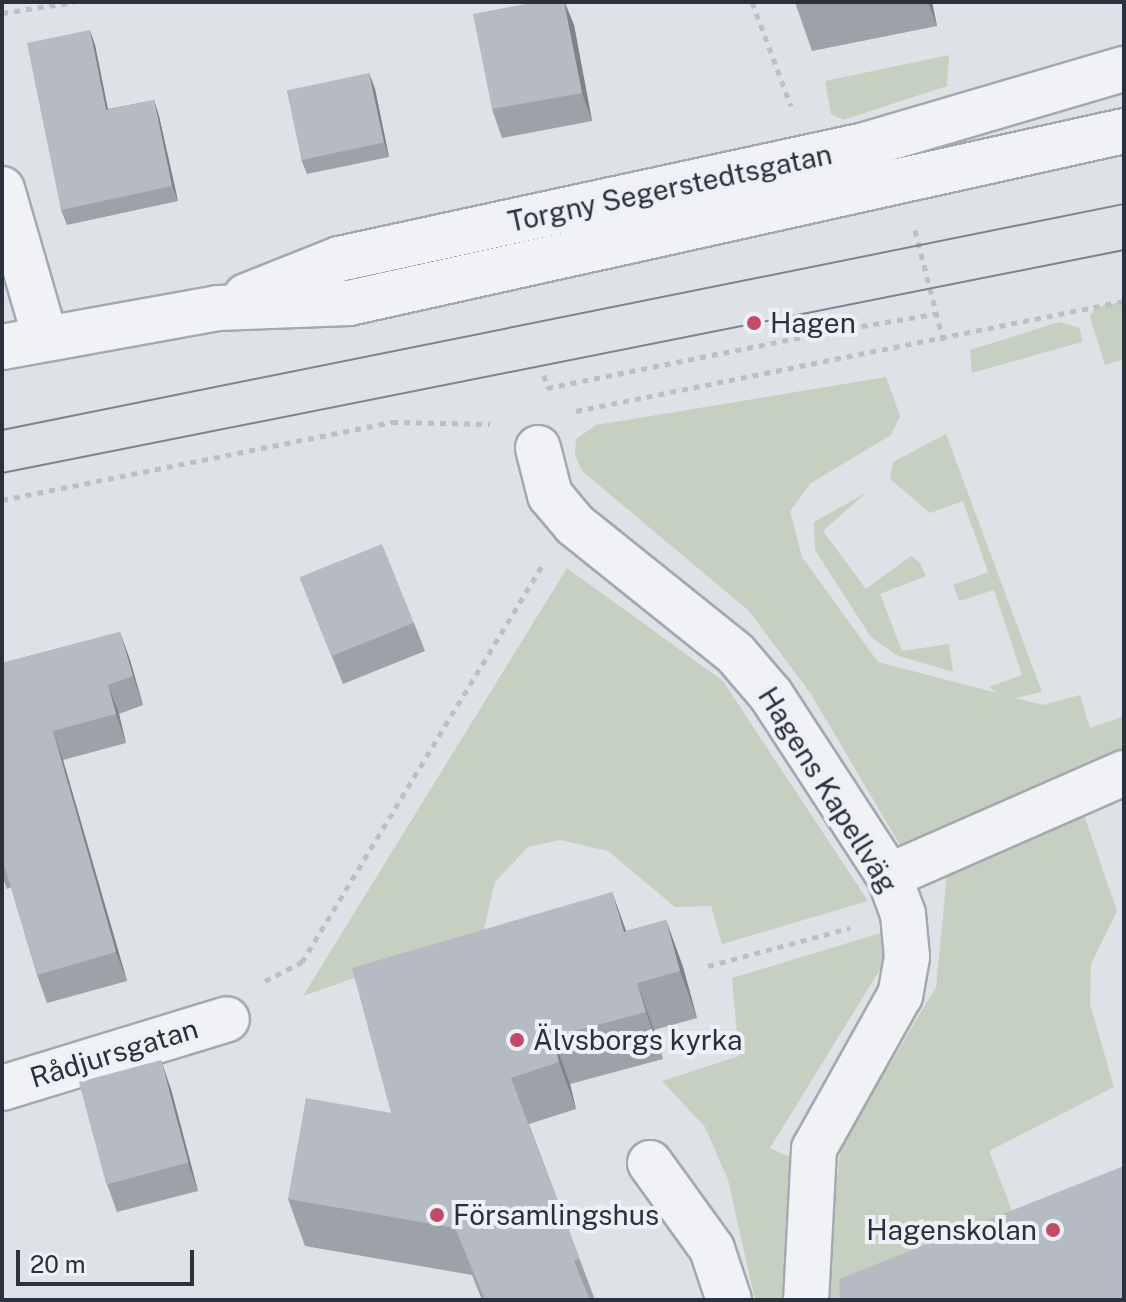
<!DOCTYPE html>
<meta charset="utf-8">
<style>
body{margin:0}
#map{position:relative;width:1126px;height:1302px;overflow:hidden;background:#dee2e6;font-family:"Public Sans",sans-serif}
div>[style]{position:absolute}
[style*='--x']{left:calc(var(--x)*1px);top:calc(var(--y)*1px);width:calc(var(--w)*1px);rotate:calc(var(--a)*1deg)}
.green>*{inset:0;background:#c5d0c0}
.path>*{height:5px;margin-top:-2.5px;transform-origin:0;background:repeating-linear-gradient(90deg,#bcc0c5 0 6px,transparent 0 12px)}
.roads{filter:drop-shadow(2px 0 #a4a9b0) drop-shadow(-2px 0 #a4a9b0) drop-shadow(0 2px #a4a9b0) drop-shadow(0 -2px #a4a9b0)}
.minor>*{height:44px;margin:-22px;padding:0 22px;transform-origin:22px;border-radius:22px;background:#f0f2f5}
.tram>*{height:2px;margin:-1px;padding:0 1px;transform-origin:1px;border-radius:1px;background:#79828f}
.wall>*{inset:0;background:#9da1a8}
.shaded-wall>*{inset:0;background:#7f8388}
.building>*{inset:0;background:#b6bbc3;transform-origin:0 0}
.dots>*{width:22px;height:22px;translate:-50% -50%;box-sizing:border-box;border:4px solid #edf0f4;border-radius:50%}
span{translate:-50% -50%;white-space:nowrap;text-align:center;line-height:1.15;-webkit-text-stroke:8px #edf0f4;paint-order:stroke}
.street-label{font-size:28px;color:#28313c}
.poi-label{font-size:28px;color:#28313c}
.left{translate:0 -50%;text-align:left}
.right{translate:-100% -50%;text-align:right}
.frame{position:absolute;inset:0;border:4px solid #28313c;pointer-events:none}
.scale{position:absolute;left:16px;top:1250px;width:178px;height:36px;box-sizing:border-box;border:4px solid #28313c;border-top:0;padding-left:10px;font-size:24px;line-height:28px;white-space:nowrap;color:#28313c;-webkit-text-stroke:6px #edf0f4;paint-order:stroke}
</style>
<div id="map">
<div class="green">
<i style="clip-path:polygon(949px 55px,947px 86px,843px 120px,831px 114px,825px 81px)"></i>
<i style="clip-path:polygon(1124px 301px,1124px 359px,1105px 365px,1090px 317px,1095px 308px)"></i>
<i style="clip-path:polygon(1059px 322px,1080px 328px,1082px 342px,972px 373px,970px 350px)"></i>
<i style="clip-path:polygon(886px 377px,900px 416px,891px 435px,811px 483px,790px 511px,802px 557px,878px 662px,997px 693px,989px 687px,1022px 675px,994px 590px,959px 601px,953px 585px,988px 572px,963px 501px,930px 513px,890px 479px,893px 462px,946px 434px,1042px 692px,1015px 698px,1043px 705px,1080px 695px,1090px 728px,1124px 716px,1124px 747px,900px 845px,811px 694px,749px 611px,582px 471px,575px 454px,576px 439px,596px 425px)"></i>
<i style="clip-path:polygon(867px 492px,823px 531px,866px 589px,911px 556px,920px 563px,926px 576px,880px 594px,902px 651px,949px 644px,953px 672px,896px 655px,871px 637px,815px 550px,814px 522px)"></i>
<i style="clip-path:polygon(567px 568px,723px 681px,868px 901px,722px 944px,711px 906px,675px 907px,608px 851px,560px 840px,528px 847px,495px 882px,483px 933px,303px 996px)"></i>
<i style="clip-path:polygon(1084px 815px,1117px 911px,1091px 964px,1090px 1004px,1114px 1087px,989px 1151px,1023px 1239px,861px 1300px,822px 1300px,841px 1145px,936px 987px,947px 874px)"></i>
<i style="clip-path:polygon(884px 932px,887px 958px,770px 1148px,803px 1163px,795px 1300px,755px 1300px,728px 1180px,705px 1127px,662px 1081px,739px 1056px,732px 978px)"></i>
</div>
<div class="path">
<i style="--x:752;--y:2;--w:111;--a:69.4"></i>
<i style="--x:2;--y:13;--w:73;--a:-8.7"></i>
<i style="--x:915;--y:230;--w:114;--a:75.7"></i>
<i style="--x:826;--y:326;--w:6;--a:90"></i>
<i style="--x:826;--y:332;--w:110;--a:-9.4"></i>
<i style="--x:544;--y:375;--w:13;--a:77"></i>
<i style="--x:547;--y:388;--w:285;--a:-11.3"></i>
<i style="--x:576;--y:411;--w:559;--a:-11.35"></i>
<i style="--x:2;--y:500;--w:398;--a:-11.3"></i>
<i style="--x:392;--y:422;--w:98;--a:1.2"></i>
<i style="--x:708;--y:966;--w:147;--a:-15"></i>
<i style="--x:265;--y:981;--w:42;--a:-27.2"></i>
<i style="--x:302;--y:962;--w:463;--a:-58.8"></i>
</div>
<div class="roads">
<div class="minor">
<i style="--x:2;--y:189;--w:154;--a:73.8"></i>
<i style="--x:246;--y:296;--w:100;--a:-21.7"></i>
<i style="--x:339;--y:259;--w:538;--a:-12.23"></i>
<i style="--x:865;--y:145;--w:270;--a:-16.4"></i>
<i style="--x:2;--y:347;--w:219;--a:-10.2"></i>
<i style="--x:218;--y:308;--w:131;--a:-2.2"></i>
<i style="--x:349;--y:303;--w:794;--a:-12.51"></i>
<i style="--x:538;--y:448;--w:49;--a:75.7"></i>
<i style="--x:550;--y:495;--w:38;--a:50"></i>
<i style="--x:574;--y:524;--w:206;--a:38.7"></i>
<i style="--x:735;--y:653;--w:55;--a:49.4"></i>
<i style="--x:771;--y:695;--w:216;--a:56.9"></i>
<i style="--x:889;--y:876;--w:40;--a:69.8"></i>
<i style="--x:903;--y:914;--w:43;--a:84.7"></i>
<i style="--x:907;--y:957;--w:39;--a:100"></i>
<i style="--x:900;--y:995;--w:176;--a:119.2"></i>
<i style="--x:814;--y:1149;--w:151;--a:93"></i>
<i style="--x:889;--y:876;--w:257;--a:-23.7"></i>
<i style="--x:2;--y:1088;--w:235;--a:-17"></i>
<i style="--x:650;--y:1163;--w:106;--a:54.2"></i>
<i style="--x:712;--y:1249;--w:54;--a:71.6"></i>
</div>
</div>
<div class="tram">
<i style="--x:2;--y:430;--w:1145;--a:-11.39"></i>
<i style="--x:2;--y:473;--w:1144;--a:-11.24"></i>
</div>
<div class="wall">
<i style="clip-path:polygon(536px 2px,565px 2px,574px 25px,592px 121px,502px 138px,492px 109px)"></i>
<i style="clip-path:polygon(795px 2px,932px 2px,937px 26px,812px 51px)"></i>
<i style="clip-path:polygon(90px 30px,95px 45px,108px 109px,154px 100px,159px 116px,178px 201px,67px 225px,61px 210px)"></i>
<i style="clip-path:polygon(369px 73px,375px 89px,389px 157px,307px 174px,301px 159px)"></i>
<i style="clip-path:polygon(300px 578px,414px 623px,425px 651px,343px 684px)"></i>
<i style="clip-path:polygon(120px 632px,130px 660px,143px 705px,119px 714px,126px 743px,63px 760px,127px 981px,47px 1003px,37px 975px,11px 887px,7px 889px,2px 875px,2px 663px)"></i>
<i style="clip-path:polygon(612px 892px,626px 931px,666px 920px,683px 967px,697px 1018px,654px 1030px,663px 1059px,570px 1084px,576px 1109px,529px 1124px,595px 1300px,482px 1300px,472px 1275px,305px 1246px,288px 1199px,391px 1113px)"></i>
<i style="clip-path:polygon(171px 1089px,198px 1191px,117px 1212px,107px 1184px)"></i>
</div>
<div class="shaded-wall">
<i style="clip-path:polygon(564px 2px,574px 25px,592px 121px,582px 93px)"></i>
<i style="clip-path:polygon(928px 2px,932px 2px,937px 26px)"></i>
<i style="clip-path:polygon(90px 30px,95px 45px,111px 125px,106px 110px)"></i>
<i style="clip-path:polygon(369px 73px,375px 89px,389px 157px,384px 142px)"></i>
<i style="clip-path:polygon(154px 100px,159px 116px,178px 201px,172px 186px)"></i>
<i style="clip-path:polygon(120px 632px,130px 660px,143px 705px,133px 676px)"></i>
<i style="clip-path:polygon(108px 685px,119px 714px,126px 743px,116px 714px)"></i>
<i style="clip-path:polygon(53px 731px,63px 760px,127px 981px,116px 952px)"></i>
<i style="clip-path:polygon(612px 892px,629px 939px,624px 932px)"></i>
<i style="clip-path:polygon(666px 920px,683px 967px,697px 1018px,680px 971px)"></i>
<i style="clip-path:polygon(637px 983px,654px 1030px,663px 1059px,646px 1012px)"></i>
<i style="clip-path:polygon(553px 1037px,570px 1084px,576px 1109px,559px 1062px)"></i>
<i style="clip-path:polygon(161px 1060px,171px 1089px,198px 1191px,188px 1163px)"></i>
</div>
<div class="building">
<i style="clip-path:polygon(536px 2px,564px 2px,582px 93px,492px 109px,473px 14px)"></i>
<i style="clip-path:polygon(90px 30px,106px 110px,154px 100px,172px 186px,61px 210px,27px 43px)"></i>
<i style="left:369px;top:73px;width:71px;height:84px;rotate:78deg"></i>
<i style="left:382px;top:544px;width:85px;height:89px;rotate:68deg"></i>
<i style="clip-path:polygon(120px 632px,133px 676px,108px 685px,116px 714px,53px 731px,116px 952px,37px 975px,2px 858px,2px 663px)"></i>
<i style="clip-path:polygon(612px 892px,624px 932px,666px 920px,680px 971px,637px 983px,646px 1012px,553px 1037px,559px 1062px,511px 1078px,579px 1258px,574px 1261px,590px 1300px,485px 1300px,455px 1228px,288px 1199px,306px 1098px,391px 1113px,352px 968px)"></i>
<i style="left:161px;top:1060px;width:106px;height:85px;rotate:75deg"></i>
<i style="clip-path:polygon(1124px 1166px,1124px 1300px,840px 1300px,839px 1279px)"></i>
</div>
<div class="dots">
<i style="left:754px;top:323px;background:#c34b65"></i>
<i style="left:517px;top:1040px;background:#c34b65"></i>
<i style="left:437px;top:1215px;background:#c34b65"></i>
<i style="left:1053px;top:1230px;background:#c34b65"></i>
</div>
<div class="street-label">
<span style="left:670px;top:188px;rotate:-12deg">Torgny Segerstedtsgatan</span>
<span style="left:828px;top:790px;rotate:58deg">Hagens Kapellväg</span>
<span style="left:114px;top:1053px;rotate:-17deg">Rådjursgatan</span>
</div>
<div class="poi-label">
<span class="left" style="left:770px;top:323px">Hagen</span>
<span class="left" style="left:533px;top:1040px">Älvsborgs kyrka</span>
<span class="left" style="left:453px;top:1215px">Församlingshus</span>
<span class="right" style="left:1037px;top:1230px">Hagenskolan</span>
</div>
<div class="frame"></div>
<div class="scale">20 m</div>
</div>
